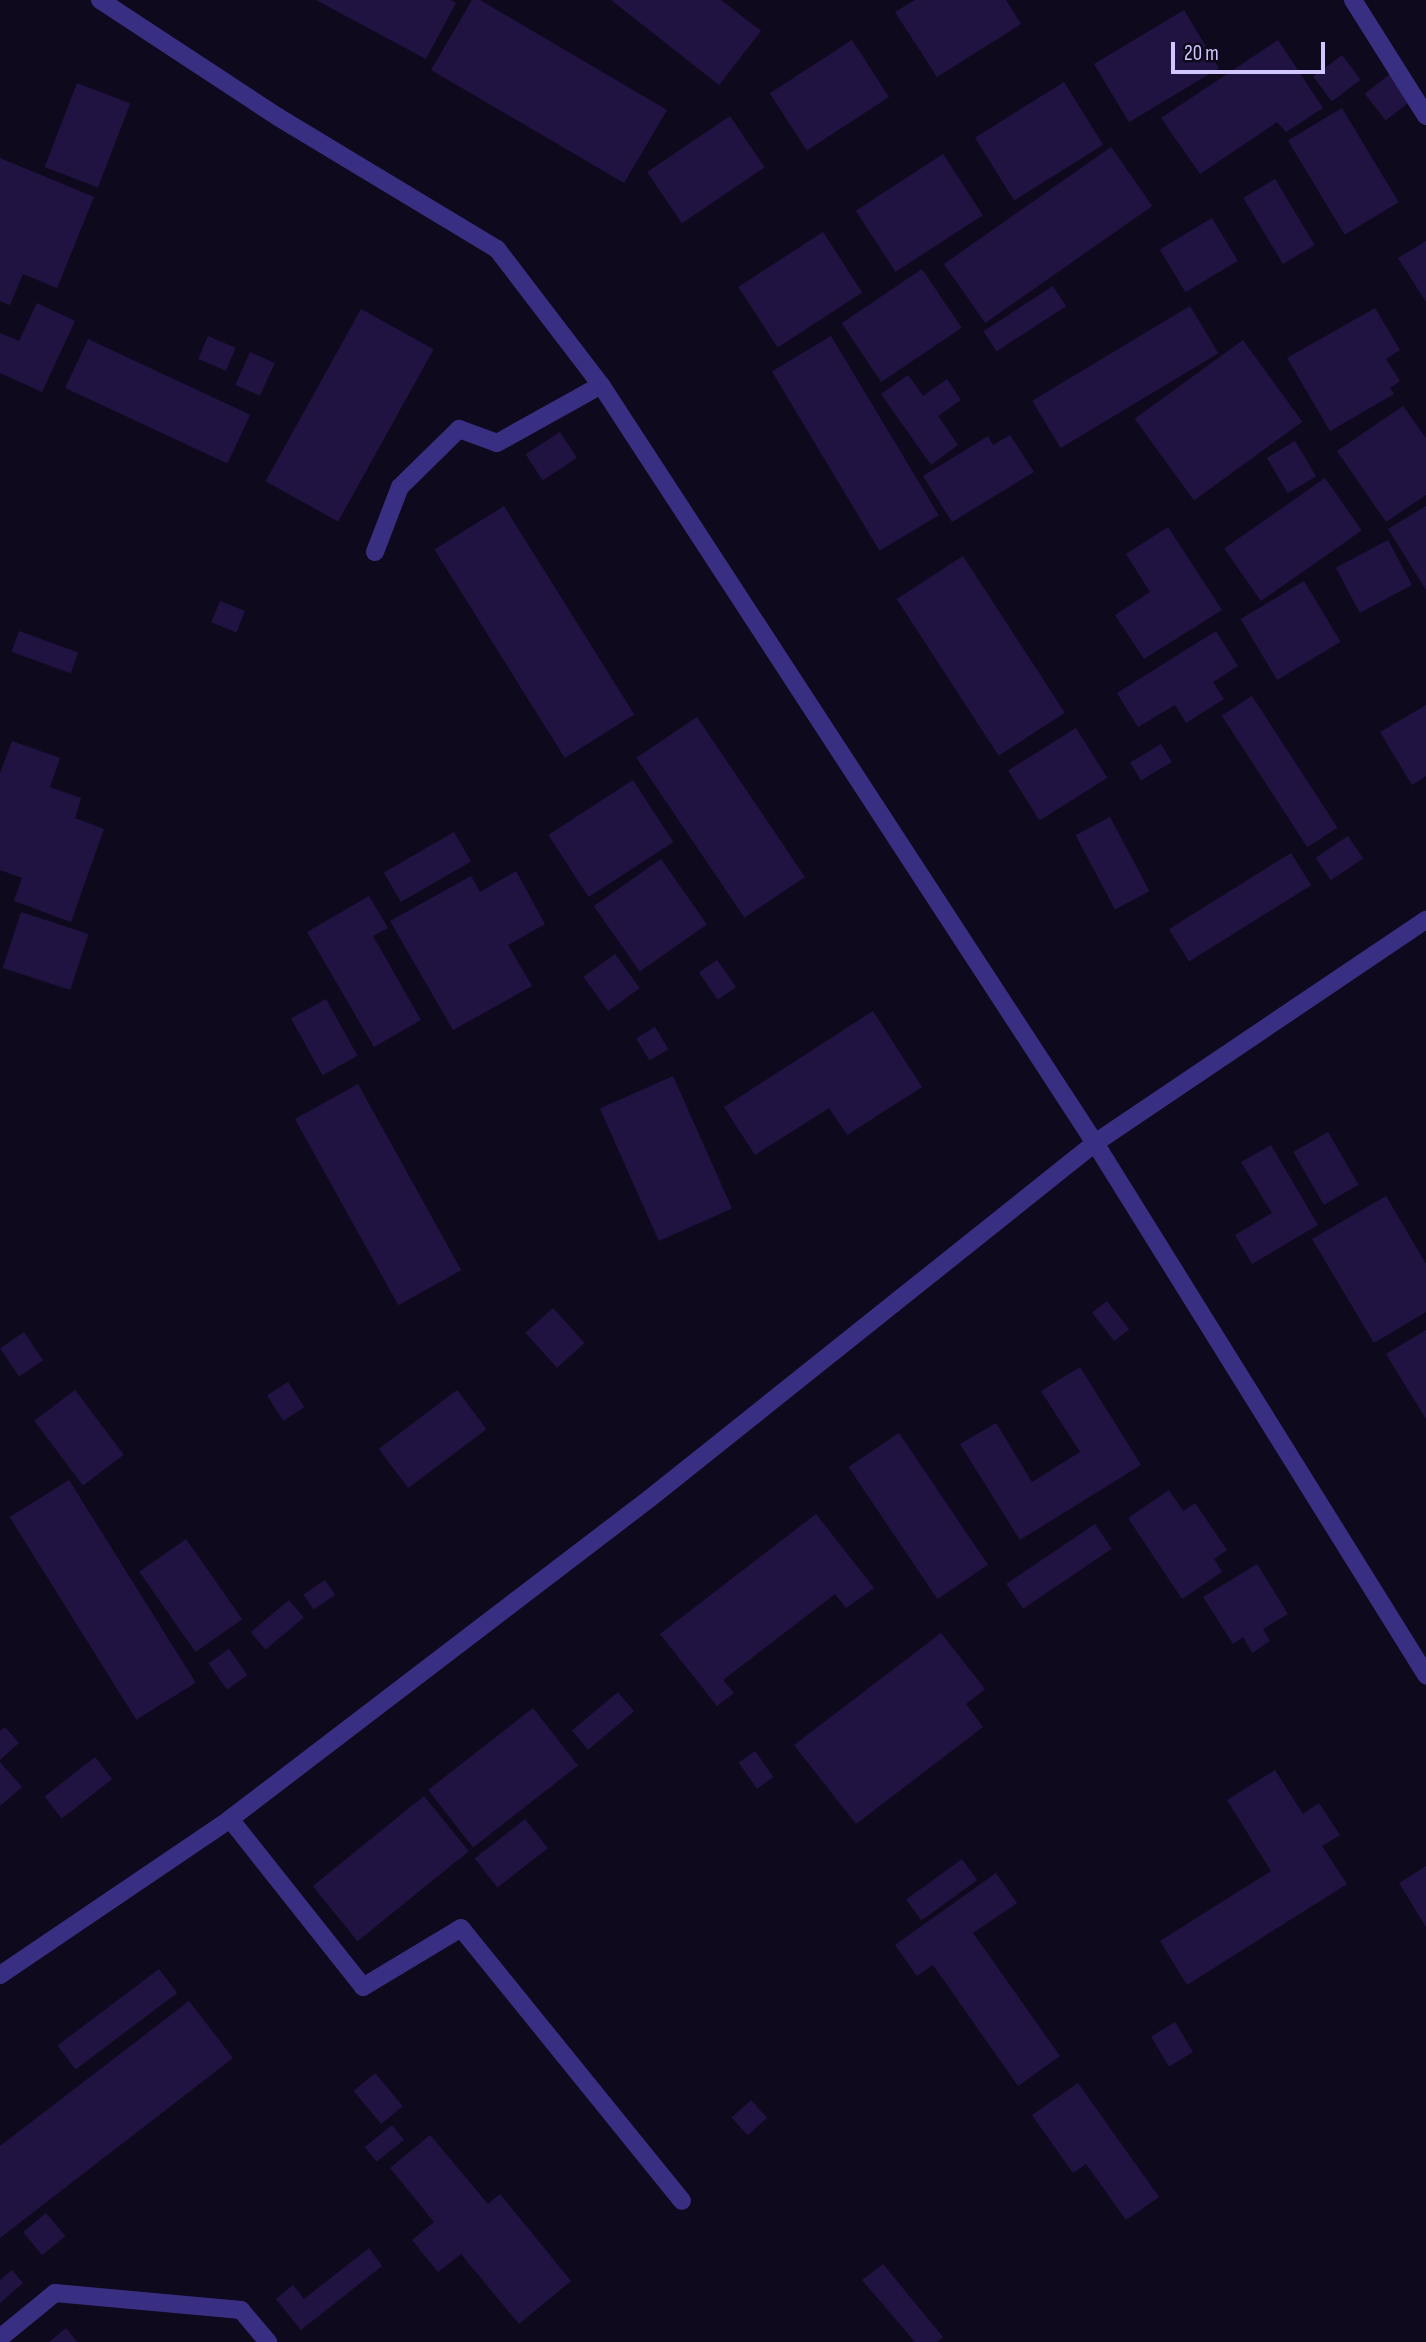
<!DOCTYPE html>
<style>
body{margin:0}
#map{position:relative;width:1426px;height:2342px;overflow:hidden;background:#0f091e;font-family:"Sofia Sans Condensed",sans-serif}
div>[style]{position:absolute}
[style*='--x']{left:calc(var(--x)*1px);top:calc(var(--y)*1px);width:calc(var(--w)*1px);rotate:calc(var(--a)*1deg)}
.building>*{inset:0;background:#211341;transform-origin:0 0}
.minor>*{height:18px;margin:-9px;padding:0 9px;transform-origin:9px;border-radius:9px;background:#392f82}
span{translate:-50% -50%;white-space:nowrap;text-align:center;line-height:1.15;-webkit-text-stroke:7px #0f091e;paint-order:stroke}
.scale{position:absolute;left:1171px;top:42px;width:154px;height:32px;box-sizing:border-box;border:4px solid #d2c6ff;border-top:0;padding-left:9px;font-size:21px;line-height:24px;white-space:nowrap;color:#d2c6ff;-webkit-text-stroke:5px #0f091e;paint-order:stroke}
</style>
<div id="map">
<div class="building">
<i style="clip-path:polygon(316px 0,450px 0,456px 3px,426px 59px)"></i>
<i style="clip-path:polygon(472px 0,480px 0,667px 110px,624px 183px,431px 70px)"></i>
<i style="clip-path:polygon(611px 0,721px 0,761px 31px,719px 85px)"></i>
<i style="clip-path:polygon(915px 0,1006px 0,1021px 24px,937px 77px,895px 12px)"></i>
<i style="left:1184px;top:10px;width:68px;height:105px;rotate:59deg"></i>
<i style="left:852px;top:40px;width:68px;height:98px;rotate:57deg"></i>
<i style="clip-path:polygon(1278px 40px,1323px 108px,1286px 132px,1277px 122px,1200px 174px,1161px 118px)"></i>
<i style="left:1342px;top:55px;width:31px;height:36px;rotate:53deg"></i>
<i style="left:1390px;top:74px;width:34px;height:32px;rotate:52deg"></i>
<i style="left:1064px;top:82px;width:74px;height:105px;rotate:58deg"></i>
<i style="left:77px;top:83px;width:57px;height:90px;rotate:21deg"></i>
<i style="left:1342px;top:108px;width:110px;height:63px;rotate:59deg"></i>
<i style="left:730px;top:116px;width:62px;height:100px;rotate:56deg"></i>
<i style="left:1111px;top:147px;width:72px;height:204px;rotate:55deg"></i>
<i style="left:943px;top:154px;width:73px;height:104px;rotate:57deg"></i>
<i style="clip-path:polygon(0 158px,94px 197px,57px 288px,23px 274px,10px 305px,0 301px)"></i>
<i style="left:1275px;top:179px;width:77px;height:37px;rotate:59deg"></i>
<i style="left:1212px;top:218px;width:50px;height:61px;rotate:59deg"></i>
<i style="left:823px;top:232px;width:72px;height:101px;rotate:57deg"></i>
<i style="clip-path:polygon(1426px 241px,1426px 302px,1398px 258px)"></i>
<i style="left:922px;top:269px;width:71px;height:97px;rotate:56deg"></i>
<i style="left:1053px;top:286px;width:24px;height:83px;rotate:57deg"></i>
<i style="clip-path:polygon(37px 303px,75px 321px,42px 392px,0 373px,0 333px,19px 341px)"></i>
<i style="left:1190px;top:306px;width:55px;height:184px;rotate:59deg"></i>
<i style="clip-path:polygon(1375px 308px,1400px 350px,1386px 359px,1400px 381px,1390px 388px,1394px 394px,1330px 431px,1287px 358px)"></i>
<i style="left:361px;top:309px;width:83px;height:197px;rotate:29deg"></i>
<i style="left:208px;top:336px;width:30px;height:25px;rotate:23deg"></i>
<i style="left:831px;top:336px;width:209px;height:69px;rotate:59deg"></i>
<i style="left:88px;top:339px;width:179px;height:54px;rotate:25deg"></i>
<i style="left:1243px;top:340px;width:101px;height:134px;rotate:54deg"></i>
<i style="left:250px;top:352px;width:27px;height:36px;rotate:24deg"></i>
<i style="clip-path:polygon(908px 375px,923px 396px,947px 379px,961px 400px,938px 416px,958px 445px,931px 465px,881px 394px)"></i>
<i style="clip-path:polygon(1403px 406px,1426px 438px,1426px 495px,1386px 522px,1337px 451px)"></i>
<i style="left:560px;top:432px;width:31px;height:41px;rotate:57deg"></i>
<i style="clip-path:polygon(1010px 435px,1034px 472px,952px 522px,923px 476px,988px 436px,993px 445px)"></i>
<i style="left:1295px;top:441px;width:41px;height:33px;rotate:59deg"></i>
<i style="left:1325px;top:478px;width:64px;height:123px;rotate:55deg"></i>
<i style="left:504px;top:506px;width:246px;height:82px;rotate:58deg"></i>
<i style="clip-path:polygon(1426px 506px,1426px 590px,1388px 529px)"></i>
<i style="clip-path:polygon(1168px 527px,1222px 610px,1144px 659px,1115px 615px,1150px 592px,1126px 554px)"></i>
<i style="left:1388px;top:540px;width:51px;height:59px;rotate:62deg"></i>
<i style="left:963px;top:556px;width:187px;height:79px;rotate:57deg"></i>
<i style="left:1304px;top:581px;width:71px;height:74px;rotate:59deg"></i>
<i style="left:220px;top:601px;width:27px;height:23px;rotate:22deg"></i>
<i style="left:19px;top:631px;width:63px;height:22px;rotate:20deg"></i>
<i style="clip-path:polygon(1216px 631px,1238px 666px,1213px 682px,1224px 699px,1186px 723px,1175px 705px,1138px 727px,1117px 693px)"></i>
<i style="left:1252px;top:696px;width:157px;height:36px;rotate:57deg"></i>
<i style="clip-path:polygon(1426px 705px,1426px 776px,1412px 785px,1380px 732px)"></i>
<i style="left:697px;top:717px;width:193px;height:73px;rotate:56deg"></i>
<i style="left:1076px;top:728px;width:59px;height:80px;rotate:58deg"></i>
<i style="clip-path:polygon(12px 741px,60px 758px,50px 787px,81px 798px,75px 818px,104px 829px,71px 922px,14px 901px,22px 878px,0 870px,0 773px)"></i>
<i style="left:1161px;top:744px;width:21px;height:36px;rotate:59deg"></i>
<i style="left:633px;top:780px;width:74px;height:101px;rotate:57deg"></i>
<i style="left:1110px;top:817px;width:84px;height:39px;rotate:62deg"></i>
<i style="left:454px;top:832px;width:34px;height:81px;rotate:60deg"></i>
<i style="left:1348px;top:836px;width:27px;height:39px;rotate:56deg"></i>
<i style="left:1291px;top:853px;width:38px;height:144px;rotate:58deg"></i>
<i style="left:661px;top:859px;width:80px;height:82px;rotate:55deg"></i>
<i style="clip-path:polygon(516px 871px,545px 924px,508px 945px,532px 986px,453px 1030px,390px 921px,471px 876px,480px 892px)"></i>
<i style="clip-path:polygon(369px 896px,388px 928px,373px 936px,421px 1020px,374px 1047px,307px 932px)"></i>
<i style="left:21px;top:912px;width:71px;height:59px;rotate:18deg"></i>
<i style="left:615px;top:954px;width:42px;height:39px;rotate:54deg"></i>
<i style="left:717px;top:960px;width:33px;height:22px;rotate:55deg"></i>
<i style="left:326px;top:999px;width:65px;height:40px;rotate:61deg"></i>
<i style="clip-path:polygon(873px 1011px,922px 1087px,847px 1135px,829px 1108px,755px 1155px,724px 1107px)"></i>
<i style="left:655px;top:1027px;width:26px;height:22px;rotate:59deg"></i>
<i style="left:673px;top:1076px;width:145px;height:80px;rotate:66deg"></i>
<i style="left:358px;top:1084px;width:213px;height:72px;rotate:61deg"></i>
<i style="left:1328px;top:1132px;width:61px;height:40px;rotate:60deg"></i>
<i style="clip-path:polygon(1271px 1145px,1318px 1225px,1252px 1264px,1235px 1235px,1272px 1213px,1241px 1162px)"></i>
<i style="clip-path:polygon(1386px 1196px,1426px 1264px,1426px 1312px,1374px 1343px,1312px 1239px)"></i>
<i style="left:1107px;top:1301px;width:36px;height:19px;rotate:52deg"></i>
<i style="left:553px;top:1308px;width:47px;height:37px;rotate:48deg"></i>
<i style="clip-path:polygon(1426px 1330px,1426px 1419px,1386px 1354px)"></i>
<i style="left:24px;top:1332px;width:34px;height:29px;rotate:56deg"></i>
<i style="clip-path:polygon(1080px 1367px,1141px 1465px,1020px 1540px,960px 1444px,996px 1423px,1032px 1482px,1080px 1452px,1041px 1391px)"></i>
<i style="left:288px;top:1382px;width:30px;height:25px;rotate:57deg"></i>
<i style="left:75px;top:1390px;width:81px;height:51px;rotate:53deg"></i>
<i style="left:457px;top:1390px;width:49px;height:98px;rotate:53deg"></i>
<i style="left:899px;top:1433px;width:159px;height:61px;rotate:56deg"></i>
<i style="left:69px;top:1480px;width:239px;height:70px;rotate:58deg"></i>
<i style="clip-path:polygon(1169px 1490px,1183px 1511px,1195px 1503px,1227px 1550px,1214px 1559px,1222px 1572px,1182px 1599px,1128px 1518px)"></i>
<i style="clip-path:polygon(816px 1514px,874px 1588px,846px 1608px,835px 1594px,723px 1680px,734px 1693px,717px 1706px,660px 1634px)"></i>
<i style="left:1095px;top:1524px;width:30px;height:107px;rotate:56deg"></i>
<i style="left:186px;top:1539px;width:98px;height:57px;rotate:55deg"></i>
<i style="clip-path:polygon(1257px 1564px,1288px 1614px,1263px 1629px,1270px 1641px,1252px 1653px,1243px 1637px,1233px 1644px,1203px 1597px)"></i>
<i style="left:325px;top:1580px;width:18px;height:26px;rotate:56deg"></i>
<i style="left:289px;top:1600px;width:23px;height:50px;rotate:50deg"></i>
<i style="clip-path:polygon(941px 1633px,985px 1689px,966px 1704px,983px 1727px,856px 1824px,794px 1745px)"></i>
<i style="left:229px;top:1649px;width:32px;height:25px;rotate:55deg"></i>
<i style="left:618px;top:1692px;width:25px;height:60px;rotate:50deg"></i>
<i style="left:533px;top:1708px;width:73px;height:133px;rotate:52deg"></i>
<i style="clip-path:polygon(5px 1727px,19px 1743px,0 1760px,0 1731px)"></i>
<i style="left:755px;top:1751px;width:32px;height:20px;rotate:55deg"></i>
<i style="left:95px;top:1757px;width:28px;height:64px;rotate:52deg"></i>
<i style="clip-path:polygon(0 1762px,22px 1787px,0 1806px)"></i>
<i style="clip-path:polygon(1275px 1770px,1303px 1814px,1319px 1803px,1340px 1835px,1322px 1846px,1347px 1884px,1187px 1985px,1160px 1941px,1271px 1871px,1227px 1800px)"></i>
<i style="left:424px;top:1796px;width:71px;height:143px;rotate:51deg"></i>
<i style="left:525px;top:1819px;width:37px;height:64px;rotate:52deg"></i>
<i style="left:962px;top:1859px;width:26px;height:69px;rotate:54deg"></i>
<i style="clip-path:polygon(1426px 1866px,1426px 1927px,1399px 1883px)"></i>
<i style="clip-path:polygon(996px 1873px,1017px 1903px,973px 1933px,1060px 2056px,1018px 2086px,933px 1965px,917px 1976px,895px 1945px)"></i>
<i style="left:159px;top:1969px;width:30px;height:127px;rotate:53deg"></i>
<i style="clip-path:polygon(189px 2001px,233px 2058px,0 2238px,0 2146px)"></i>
<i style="left:1175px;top:2022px;width:35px;height:28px;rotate:59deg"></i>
<i style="left:375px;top:2073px;width:43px;height:28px;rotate:50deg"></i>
<i style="clip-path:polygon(1078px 2083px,1159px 2197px,1126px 2220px,1086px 2164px,1073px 2173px,1032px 2115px)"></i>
<i style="left:751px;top:2100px;width:24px;height:26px;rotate:48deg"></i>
<i style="left:392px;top:2125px;width:19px;height:35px;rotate:51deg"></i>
<i style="clip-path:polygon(430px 2135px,488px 2204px,500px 2194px,571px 2281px,519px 2324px,461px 2254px,438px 2272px,412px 2240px,434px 2222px,390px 2168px)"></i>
<i style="left:46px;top:2213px;width:30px;height:30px;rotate:50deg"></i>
<i style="clip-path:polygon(369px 2248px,382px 2266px,301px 2330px,276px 2299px,293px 2285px,304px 2299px)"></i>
<i style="clip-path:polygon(883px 2264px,943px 2337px,937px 2342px,915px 2342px,862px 2280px)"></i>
<i style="clip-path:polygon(12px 2270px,23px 2283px,0 2303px,0 2280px)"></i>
<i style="clip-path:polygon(66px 2328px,77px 2342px,49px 2342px)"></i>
</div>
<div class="minor">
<i style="--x:100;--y:0;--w:213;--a:33.3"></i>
<i style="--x:278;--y:117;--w:256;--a:31.1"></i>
<i style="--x:497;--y:249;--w:171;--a:52.6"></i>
<i style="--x:601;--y:385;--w:905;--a:56.91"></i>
<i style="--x:1095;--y:1143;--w:627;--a:58.11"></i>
<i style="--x:1353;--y:0;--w:137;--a:57.8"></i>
<i style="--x:375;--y:552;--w:70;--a:-69"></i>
<i style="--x:400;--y:487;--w:83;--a:-44.5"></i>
<i style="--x:459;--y:429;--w:40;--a:20.2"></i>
<i style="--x:497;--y:443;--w:119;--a:-29.1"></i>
<i style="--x:230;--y:1819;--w:214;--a:51.6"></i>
<i style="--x:363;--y:1987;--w:114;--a:-31"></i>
<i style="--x:461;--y:1928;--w:351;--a:51"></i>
<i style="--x:0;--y:1975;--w:278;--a:-34.1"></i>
<i style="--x:230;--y:1819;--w:527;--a:-37.37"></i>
<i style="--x:649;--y:1499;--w:571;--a:-38.6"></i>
<i style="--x:1095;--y:1143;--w:399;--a:-34"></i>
<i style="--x:0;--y:2338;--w:71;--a:-39.3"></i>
<i style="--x:55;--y:2293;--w:187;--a:5.2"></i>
<i style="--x:241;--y:2310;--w:42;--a:49.8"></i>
</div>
<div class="scale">20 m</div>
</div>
